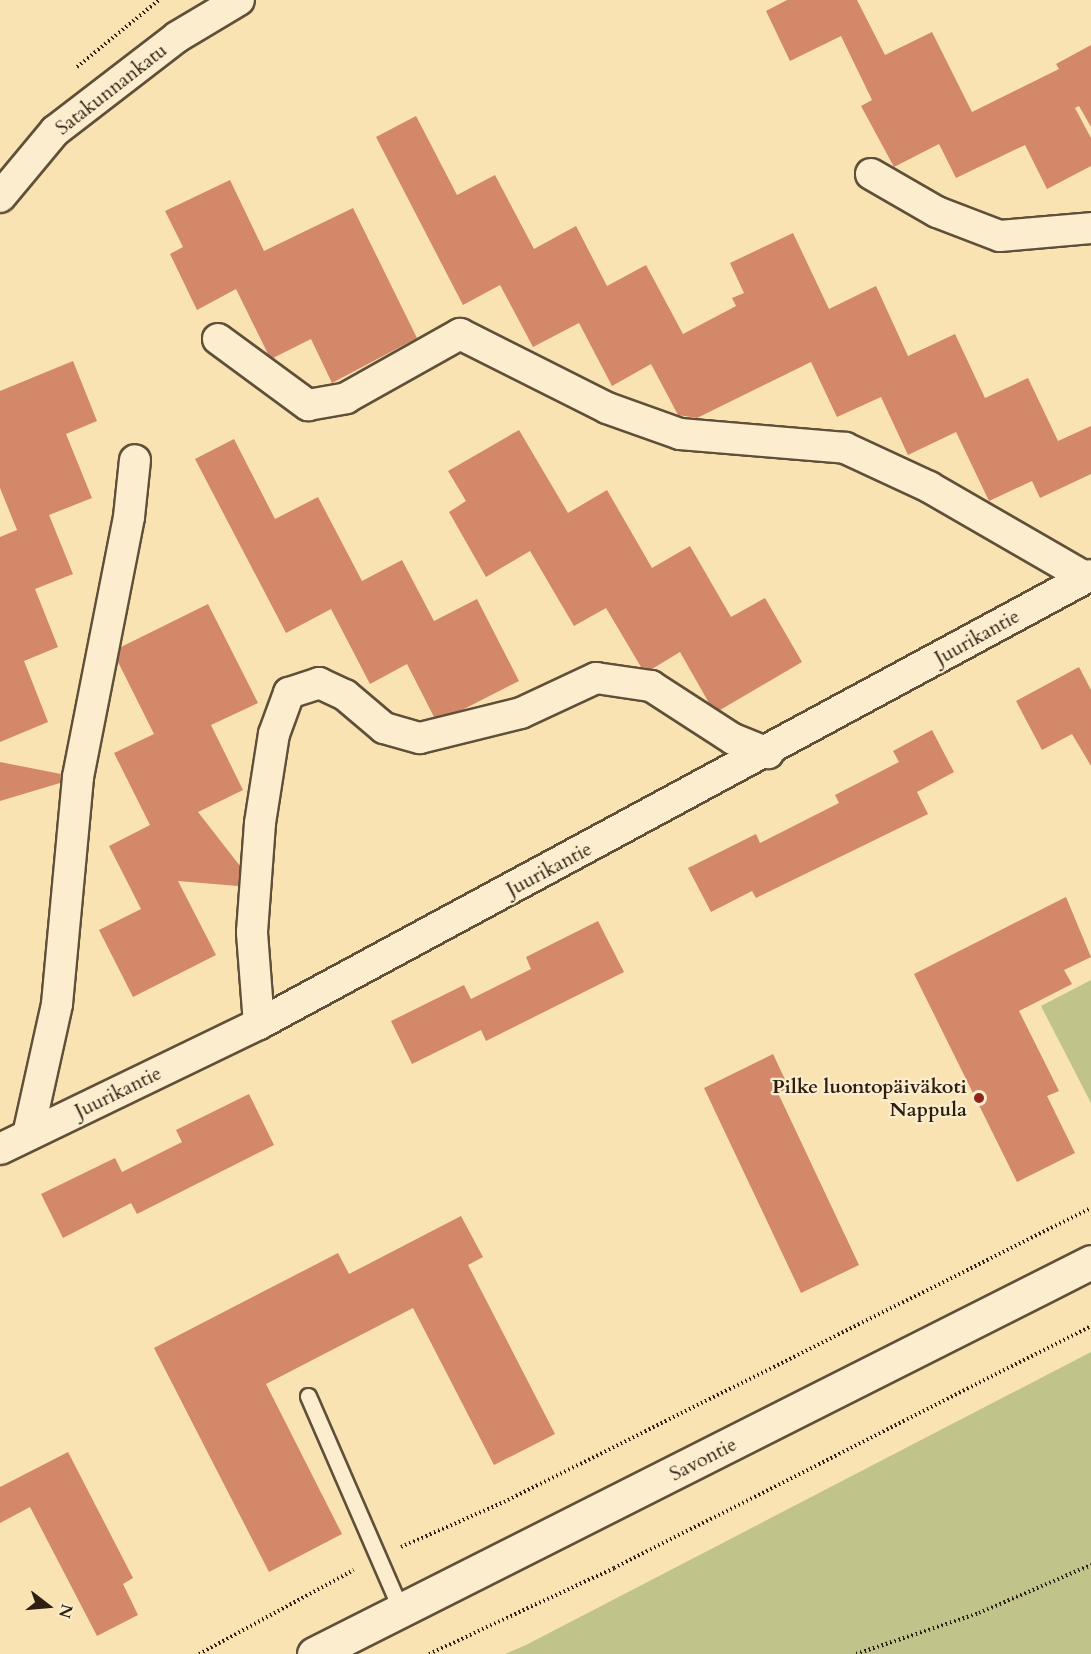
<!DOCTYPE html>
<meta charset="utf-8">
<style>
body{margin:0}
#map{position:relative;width:1091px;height:1654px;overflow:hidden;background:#f9e3b2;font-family:Cardo,serif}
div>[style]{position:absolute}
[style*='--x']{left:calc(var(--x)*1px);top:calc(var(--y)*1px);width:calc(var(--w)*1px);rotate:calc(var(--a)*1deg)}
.green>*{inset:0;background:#c0c38a}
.building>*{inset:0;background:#d3886a}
.path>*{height:4px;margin-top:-2px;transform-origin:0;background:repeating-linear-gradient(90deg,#2d1e11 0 1.5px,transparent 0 4.5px)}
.roads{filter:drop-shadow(2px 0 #604f39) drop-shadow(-2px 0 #604f39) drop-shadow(0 2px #604f39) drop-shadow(0 -2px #604f39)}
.lane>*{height:15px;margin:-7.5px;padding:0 7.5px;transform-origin:7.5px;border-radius:7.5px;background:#fbedcd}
.street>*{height:30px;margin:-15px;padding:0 15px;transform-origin:15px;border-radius:15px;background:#fbedcd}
.secondary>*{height:33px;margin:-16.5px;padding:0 16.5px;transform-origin:16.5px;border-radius:16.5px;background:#fbedcd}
.dots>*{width:16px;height:16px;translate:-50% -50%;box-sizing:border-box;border:3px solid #fbedcd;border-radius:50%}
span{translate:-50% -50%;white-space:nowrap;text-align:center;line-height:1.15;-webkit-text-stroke:4.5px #fbedcd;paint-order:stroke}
.street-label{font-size:20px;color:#2d1e11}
.poi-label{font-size:20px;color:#2d1e11;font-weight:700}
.right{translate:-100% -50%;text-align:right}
.north{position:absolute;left:18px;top:1576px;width:60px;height:60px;-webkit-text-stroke:4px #fbedcd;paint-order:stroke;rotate:106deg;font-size:16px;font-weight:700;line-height:24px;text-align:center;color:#2d1e11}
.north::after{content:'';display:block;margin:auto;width:21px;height:27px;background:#2d1e11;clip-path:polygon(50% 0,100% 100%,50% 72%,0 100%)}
</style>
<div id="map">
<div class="green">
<i style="clip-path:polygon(1091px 980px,1091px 1103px,1041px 1006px)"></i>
<i style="clip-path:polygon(1091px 1352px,1091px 1654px,505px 1654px,526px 1645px)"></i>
</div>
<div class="building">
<i style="clip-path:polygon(787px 0,857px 0,885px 55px,932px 32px,972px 112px,1059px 69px,1056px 64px,1091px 45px,1091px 127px,1079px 106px,1075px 108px,1091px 138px,1091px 166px,1047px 189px,1025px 145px,956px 178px,939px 144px,894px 167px,861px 106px,872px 100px,841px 36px,790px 61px,766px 11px)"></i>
<i style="clip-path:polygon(416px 116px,457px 195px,495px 175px,534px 249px,576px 226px,607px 286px,646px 265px,683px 334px,736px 306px,732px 298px,744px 293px,730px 263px,793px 233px,829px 309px,876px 286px,908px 356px,955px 334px,985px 398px,1028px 378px,1058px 441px,1091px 426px,1091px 474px,1040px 498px,1032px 481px,989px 501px,956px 432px,908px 455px,881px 397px,837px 417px,811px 362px,697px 418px,678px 415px,651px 364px,612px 386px,579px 323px,533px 347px,500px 285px,463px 305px,376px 137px)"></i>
<i style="clip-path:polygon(230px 180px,264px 251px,353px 208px,417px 338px,332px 383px,311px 339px,273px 358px,268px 354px,236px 289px,197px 310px,170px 254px,183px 247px,165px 211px)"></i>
<i style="clip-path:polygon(73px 361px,97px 421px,66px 434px,92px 498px,49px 515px,73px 574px,35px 589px,58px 647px,24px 661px,48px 722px,0 742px,0 537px,17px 530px,0 488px,0 391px)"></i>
<i style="clip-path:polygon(519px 430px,568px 513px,607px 490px,652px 568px,690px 546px,731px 617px,765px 598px,802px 662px,720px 710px,709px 703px,680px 652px,652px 669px,641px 667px,606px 608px,574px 626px,530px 551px,486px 577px,449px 512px,466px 501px,448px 471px)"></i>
<i style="clip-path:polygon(234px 439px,275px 519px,318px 497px,362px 581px,402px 560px,434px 621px,477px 599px,519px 681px,462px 710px,434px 717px,407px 664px,370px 684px,331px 609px,286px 633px,195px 459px)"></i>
<i style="clip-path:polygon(208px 604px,258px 703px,211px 725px,243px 790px,198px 812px,240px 866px,238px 886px,178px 881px,216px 955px,133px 997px,99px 930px,141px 909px,109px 846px,150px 825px,114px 753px,154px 734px,118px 662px,121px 647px)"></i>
<i style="clip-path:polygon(1079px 667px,1091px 690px,1091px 766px,1072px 734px,1042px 750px,1016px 701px)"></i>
<i style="clip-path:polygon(932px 730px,954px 772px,917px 792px,928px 814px,756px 898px,752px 891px,711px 912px,688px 868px,756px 834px,760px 843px,839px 803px,835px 795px,899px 762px,893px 751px)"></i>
<i style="clip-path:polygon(0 762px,61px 774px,60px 783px,0 801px)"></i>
<i style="clip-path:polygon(1066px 897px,1091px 957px,1064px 970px,1072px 984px,1019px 1011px,1059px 1091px,1047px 1096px,1075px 1153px,1017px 1182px,914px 974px)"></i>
<i style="clip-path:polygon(598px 921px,624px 972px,486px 1041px,481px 1030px,412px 1064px,391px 1021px,464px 985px,471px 999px,531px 969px,526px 957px)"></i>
<i style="clip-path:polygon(773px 1054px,789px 1088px,778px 1093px,859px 1265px,801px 1293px,704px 1088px)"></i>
<i style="clip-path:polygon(249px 1094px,274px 1145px,137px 1214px,131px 1203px,63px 1238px,41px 1194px,115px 1158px,122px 1172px,182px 1142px,176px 1130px)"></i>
<i style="clip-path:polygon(461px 1216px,483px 1257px,468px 1265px,555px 1434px,494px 1465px,413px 1308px,266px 1384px,342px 1534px,269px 1572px,154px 1348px,338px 1253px,349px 1274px)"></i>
<i style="clip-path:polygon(68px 1452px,133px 1578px,123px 1584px,138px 1615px,97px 1636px,30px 1507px,0 1523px,0 1487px)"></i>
</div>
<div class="path">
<i style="--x:77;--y:67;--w:106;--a:-39.3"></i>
<i style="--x:401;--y:1547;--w:112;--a:-23.6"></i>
<i style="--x:504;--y:1502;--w:657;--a:-26.6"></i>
<i style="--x:199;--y:1654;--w:176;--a:-28.5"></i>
<i style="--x:429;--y:1654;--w:204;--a:-24.9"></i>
<i style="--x:614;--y:1568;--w:535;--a:-26.9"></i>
<i style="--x:856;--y:1654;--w:130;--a:-18.4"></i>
<i style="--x:979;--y:1613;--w:122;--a:-23.2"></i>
</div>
<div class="roads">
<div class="lane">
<i style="--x:308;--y:1396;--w:236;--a:66.5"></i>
</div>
<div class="street">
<i style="--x:871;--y:174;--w:76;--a:29.9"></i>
<i style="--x:937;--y:212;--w:67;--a:20.9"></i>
<i style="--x:1000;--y:236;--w:91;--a:-5"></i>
<i style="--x:0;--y:197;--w:86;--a:-50.2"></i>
<i style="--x:55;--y:131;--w:154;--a:-37.6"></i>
<i style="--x:177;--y:37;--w:72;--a:-30.8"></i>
<i style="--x:218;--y:339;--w:112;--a:36.3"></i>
<i style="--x:308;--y:405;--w:39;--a:-10"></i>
<i style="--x:346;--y:398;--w:131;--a:-29.3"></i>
<i style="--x:460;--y:334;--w:165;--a:26.7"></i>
<i style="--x:607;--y:408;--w:77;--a:19.6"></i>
<i style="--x:680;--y:434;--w:166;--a:4.8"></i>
<i style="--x:845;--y:448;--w:93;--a:24.9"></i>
<i style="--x:929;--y:487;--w:180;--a:30"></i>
<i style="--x:259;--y:1024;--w:92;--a:-94.4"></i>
<i style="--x:252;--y:932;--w:109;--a:-85.8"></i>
<i style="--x:260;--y:823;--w:90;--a:-81.1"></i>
<i style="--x:274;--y:734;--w:44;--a:-69.9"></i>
<i style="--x:289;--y:693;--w:32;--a:-18"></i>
<i style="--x:319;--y:683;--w:29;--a:25"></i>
<i style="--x:345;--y:695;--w:51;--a:40.2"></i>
<i style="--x:384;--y:728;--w:37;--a:16"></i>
<i style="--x:420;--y:738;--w:104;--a:-13.9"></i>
<i style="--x:521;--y:713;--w:83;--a:-25"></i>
<i style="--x:596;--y:678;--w:56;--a:8.3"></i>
<i style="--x:651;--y:686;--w:98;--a:32.9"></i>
<i style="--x:733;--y:739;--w:38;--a:22"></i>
<i style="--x:28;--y:1135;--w:134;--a:-77.5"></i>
<i style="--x:57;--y:1004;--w:228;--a:-84.7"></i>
<i style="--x:78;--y:777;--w:265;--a:-78.9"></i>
<i style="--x:129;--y:517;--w:57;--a:-84"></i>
<i style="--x:0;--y:1149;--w:288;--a:-25.8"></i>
<i style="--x:259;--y:1024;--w:945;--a:-28.35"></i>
</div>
<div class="secondary">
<i style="--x:314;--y:1654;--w:870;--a:-26.77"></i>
</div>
</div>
<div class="dots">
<i style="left:979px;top:1098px;background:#8f2418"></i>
</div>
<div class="street-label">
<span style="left:111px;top:89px;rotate:-38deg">Satakunnankatu</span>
<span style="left:977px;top:637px;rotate:-29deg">Juurikantie</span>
<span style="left:549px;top:869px;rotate:-28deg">Juurikantie</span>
<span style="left:118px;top:1092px;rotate:-26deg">Juurikantie</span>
<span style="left:703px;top:1459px;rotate:-27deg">Savontie</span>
</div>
<div class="poi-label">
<span class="right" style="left:967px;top:1098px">Pilke luontopäiväkoti<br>Nappula</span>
</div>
<div class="north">N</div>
</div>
